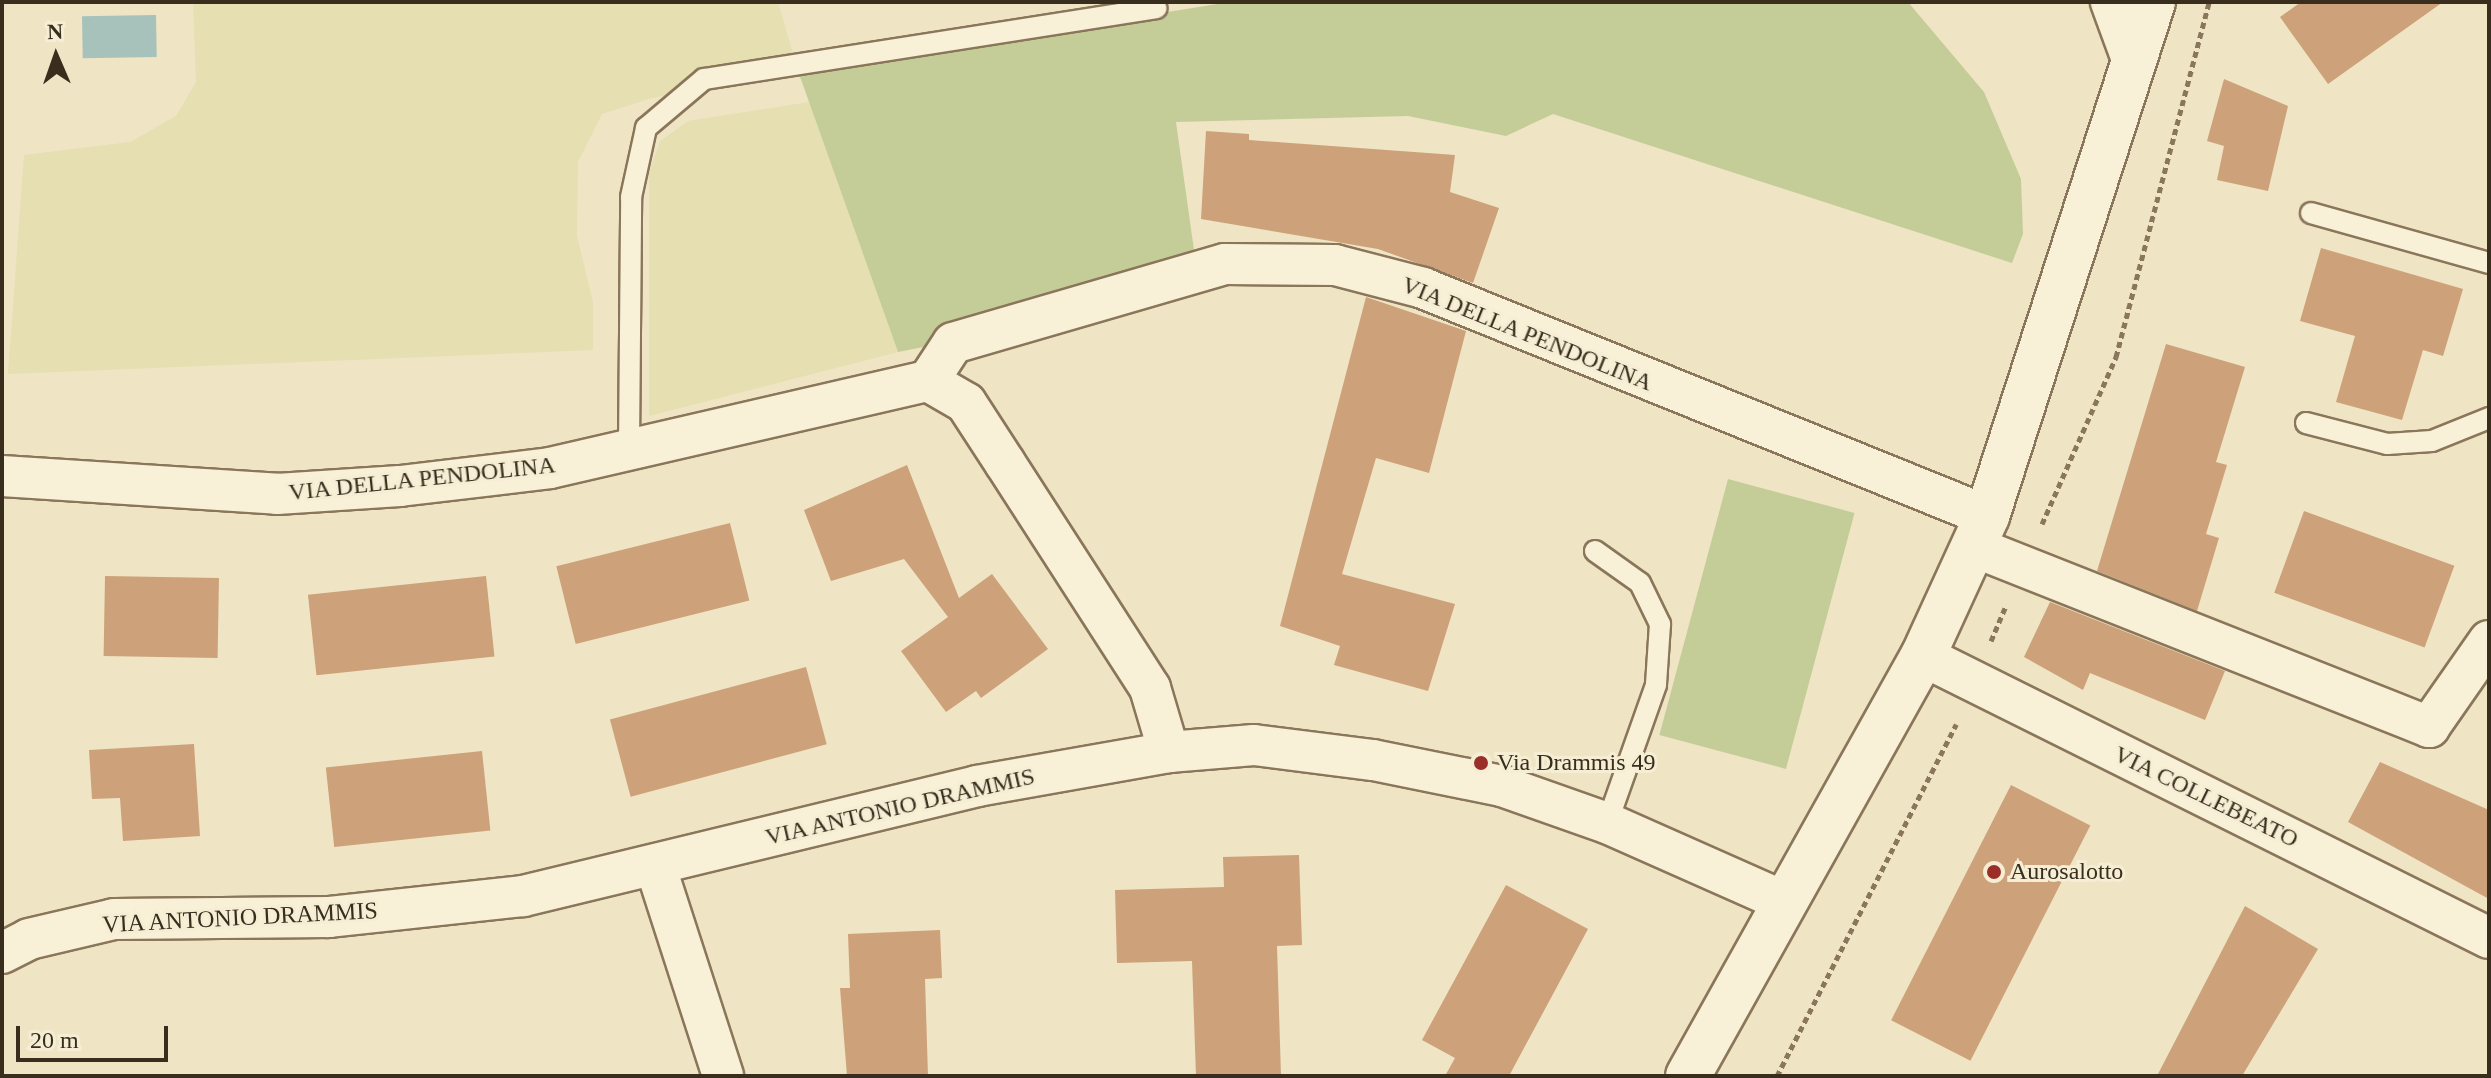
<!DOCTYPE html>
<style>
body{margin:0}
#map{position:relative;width:2491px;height:1078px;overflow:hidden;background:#efe4c4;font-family:"Times New Roman",serif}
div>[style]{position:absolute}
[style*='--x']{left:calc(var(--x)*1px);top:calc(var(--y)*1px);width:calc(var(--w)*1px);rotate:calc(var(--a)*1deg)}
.farmland>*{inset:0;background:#e5dfb1}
.green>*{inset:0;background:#c4cd98;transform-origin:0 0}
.water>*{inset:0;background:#a6c2bb;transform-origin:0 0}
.building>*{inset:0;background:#cda179;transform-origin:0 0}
.path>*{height:5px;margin-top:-2.5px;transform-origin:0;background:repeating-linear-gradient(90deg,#8a765a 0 6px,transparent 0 10px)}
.roads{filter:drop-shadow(2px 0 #8a765a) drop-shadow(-2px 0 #8a765a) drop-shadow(0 2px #8a765a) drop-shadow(0 -2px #8a765a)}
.lane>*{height:20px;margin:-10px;padding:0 10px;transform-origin:10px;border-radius:10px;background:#f9f1d7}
.street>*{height:40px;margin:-20px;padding:0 20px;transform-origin:20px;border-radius:20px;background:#f9f1d7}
.secondary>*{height:44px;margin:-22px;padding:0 22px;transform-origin:22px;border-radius:22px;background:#f9f1d7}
.dots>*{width:22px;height:22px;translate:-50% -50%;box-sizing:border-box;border:4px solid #f6eed4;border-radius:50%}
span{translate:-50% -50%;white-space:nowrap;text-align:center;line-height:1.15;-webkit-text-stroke:6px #f6eed4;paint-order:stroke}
.street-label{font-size:24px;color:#392d1e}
.poi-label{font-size:24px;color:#392d1e}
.left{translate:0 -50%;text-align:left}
.frame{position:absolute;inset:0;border:4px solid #392d1e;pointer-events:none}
.north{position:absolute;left:16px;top:16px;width:80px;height:80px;-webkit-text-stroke:6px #f6eed4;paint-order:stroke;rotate:358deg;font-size:22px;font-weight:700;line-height:32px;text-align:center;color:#392d1e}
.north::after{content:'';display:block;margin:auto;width:28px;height:36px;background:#392d1e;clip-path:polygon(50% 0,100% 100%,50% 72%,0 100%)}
.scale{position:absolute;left:16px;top:1026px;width:152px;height:36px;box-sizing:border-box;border:4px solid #392d1e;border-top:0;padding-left:10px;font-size:24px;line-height:28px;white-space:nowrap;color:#392d1e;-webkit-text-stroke:6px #f6eed4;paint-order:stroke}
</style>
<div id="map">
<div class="farmland">
<i style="clip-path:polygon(193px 2px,778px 2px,798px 71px,652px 98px,602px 114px,578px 162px,577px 236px,593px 302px,593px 350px,8px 374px,24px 155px,130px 142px,176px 116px,196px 82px)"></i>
<i style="clip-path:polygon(809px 102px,898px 352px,649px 416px,649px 174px,660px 141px,688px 121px)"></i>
</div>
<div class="green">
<i style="clip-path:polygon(1230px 2px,1908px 2px,1984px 92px,2021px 179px,2023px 234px,2012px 263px,1553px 114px,1506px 136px,1408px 116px,1176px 122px,1200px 293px,898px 352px,798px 71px)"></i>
<i style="left:1728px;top:479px;width:131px;height:265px;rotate:15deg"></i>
</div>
<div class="water">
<i style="left:156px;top:15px;width:42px;height:74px;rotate:89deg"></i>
</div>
<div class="building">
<i style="clip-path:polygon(2301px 2px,2443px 2px,2328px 84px,2280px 17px)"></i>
<i style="clip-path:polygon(2224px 79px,2288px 106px,2268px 191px,2217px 180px,2224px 146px,2207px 141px)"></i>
<i style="clip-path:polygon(1206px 131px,1249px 134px,1249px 140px,1455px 155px,1450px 192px,1499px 208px,1473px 283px,1378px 249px,1201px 219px)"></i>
<i style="clip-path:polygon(2321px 248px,2463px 289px,2443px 356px,2423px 350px,2402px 420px,2336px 402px,2355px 336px,2300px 321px)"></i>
<i style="clip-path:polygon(1366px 297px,1466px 331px,1429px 473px,1376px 458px,1342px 574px,1455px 604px,1428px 691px,1334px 665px,1340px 646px,1280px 626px)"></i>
<i style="clip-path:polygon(2166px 344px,2245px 367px,2216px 462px,2227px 465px,2206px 534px,2219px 538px,2197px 611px,2097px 571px)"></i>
<i style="clip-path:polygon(907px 465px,959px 598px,992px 574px,1048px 649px,981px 698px,976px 691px,946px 712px,901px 651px,948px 617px,904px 559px,831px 581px,804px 510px)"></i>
<i style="left:2304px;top:511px;width:160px;height:87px;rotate:20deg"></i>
<i style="left:730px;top:523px;width:80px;height:179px;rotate:76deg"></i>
<i style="left:105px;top:576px;width:114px;height:80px;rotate:1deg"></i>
<i style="left:486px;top:576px;width:81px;height:179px;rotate:84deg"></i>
<i style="clip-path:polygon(2050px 602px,2225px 671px,2205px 720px,2090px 673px,2083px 690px,2024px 657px)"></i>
<i style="left:806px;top:667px;width:80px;height:203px;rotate:75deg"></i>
<i style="clip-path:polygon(194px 744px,200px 836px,123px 841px,120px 798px,92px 799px,89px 750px)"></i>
<i style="left:482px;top:751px;width:80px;height:157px;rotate:84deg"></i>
<i style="clip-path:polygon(2380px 762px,2489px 810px,2489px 899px,2348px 822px)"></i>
<i style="left:2011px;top:785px;width:89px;height:264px;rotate:27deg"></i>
<i style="clip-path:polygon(1299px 855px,1302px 945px,1277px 946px,1281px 1076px,1196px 1076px,1192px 961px,1117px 963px,1115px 890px,1224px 887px,1223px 857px)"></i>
<i style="clip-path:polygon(1506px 885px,1588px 929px,1509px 1076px,1445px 1076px,1455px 1058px,1422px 1040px)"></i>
<i style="clip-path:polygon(2245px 906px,2318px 949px,2242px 1076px,2157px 1076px)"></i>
<i style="clip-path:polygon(940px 930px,942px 978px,925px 979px,928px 1076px,847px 1076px,840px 988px,850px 988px,848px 934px)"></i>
</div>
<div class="path">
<i style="--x:2042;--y:524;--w:183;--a:-66.1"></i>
<i style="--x:2116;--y:357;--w:367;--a:-75.3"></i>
<i style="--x:1991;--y:641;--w:38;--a:-67"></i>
<i style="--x:1777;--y:1076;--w:395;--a:-63"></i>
</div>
<div class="roads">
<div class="lane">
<i style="--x:2311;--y:213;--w:185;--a:15.7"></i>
<i style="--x:2306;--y:423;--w:84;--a:14.5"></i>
<i style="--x:2387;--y:444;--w:45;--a:-3.8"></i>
<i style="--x:2432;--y:441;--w:61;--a:-22"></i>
<i style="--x:629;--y:448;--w:251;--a:-89.5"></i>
<i style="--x:631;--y:197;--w:71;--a:-77.7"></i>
<i style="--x:646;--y:128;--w:76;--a:-40.2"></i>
<i style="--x:704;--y:79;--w:458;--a:-8.9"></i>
<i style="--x:1595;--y:551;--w:55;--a:35.4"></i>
<i style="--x:1640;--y:583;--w:46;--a:64"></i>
<i style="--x:1660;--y:624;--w:61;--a:93.8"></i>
<i style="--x:1656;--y:685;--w:146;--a:109.5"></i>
</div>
<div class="street">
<i style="--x:2111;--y:2;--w:64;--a:69.9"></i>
<i style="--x:928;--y:381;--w:45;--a:-56.7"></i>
<i style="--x:953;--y:343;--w:283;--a:-16.2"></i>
<i style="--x:1225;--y:264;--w:110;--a:0.5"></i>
<i style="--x:1335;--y:265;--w:91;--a:14.6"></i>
<i style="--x:1423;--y:288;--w:608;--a:22.01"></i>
<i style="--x:2;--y:476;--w:276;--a:3.7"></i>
<i style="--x:277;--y:494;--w:123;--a:-3.7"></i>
<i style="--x:400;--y:486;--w:151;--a:-6.8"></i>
<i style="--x:550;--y:468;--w:388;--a:-13"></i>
<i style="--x:928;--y:381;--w:44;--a:30.1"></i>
<i style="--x:966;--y:403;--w:72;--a:57"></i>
<i style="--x:1005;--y:463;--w:268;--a:57.2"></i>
<i style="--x:1150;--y:688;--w:67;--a:73.5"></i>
<i style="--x:1972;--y:546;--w:492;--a:21.6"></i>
<i style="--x:2429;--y:727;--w:105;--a:-55.1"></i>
<i style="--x:1923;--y:656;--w:632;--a:26.48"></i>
<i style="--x:655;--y:865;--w:222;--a:72.1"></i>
<i style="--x:2;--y:953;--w:30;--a:-27"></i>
<i style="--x:29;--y:939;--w:87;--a:-13.2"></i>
<i style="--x:114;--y:919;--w:215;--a:-0.5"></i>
<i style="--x:329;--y:917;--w:195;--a:-6.2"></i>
<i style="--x:523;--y:896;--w:467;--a:-13.6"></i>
<i style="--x:977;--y:786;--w:195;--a:-10"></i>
<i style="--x:1169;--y:752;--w:85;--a:-4.7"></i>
<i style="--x:1254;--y:745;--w:120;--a:7.2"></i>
<i style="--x:1373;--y:760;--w:132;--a:11.4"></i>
<i style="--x:1502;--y:786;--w:111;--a:19.4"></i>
<i style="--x:1607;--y:823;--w:193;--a:23.9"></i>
</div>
<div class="secondary">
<i style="--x:1688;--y:1076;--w:481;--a:-60.8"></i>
<i style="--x:1923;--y:656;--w:154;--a:-65.4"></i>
<i style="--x:1987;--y:516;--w:540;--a:-72.1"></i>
</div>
</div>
<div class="dots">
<i style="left:1481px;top:763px;background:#9a2f29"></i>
<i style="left:1994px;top:872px;background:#9a2f29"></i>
</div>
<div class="street-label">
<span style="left:1527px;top:334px;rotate:22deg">VIA DELLA PENDOLINA</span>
<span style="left:422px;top:479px;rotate:-6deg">VIA DELLA PENDOLINA</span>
<span style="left:2206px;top:797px;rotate:26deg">VIA COLLEBEATO</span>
<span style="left:900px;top:807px;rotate:-13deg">VIA ANTONIO DRAMMIS</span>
<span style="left:240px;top:918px;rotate:-3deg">VIA ANTONIO DRAMMIS</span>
</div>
<div class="poi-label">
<span class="left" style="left:1497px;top:763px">Via Drammis 49</span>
<span class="left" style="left:2010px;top:872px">Aurosalotto</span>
</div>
<div class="frame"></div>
<div class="north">N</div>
<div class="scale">20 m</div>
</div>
